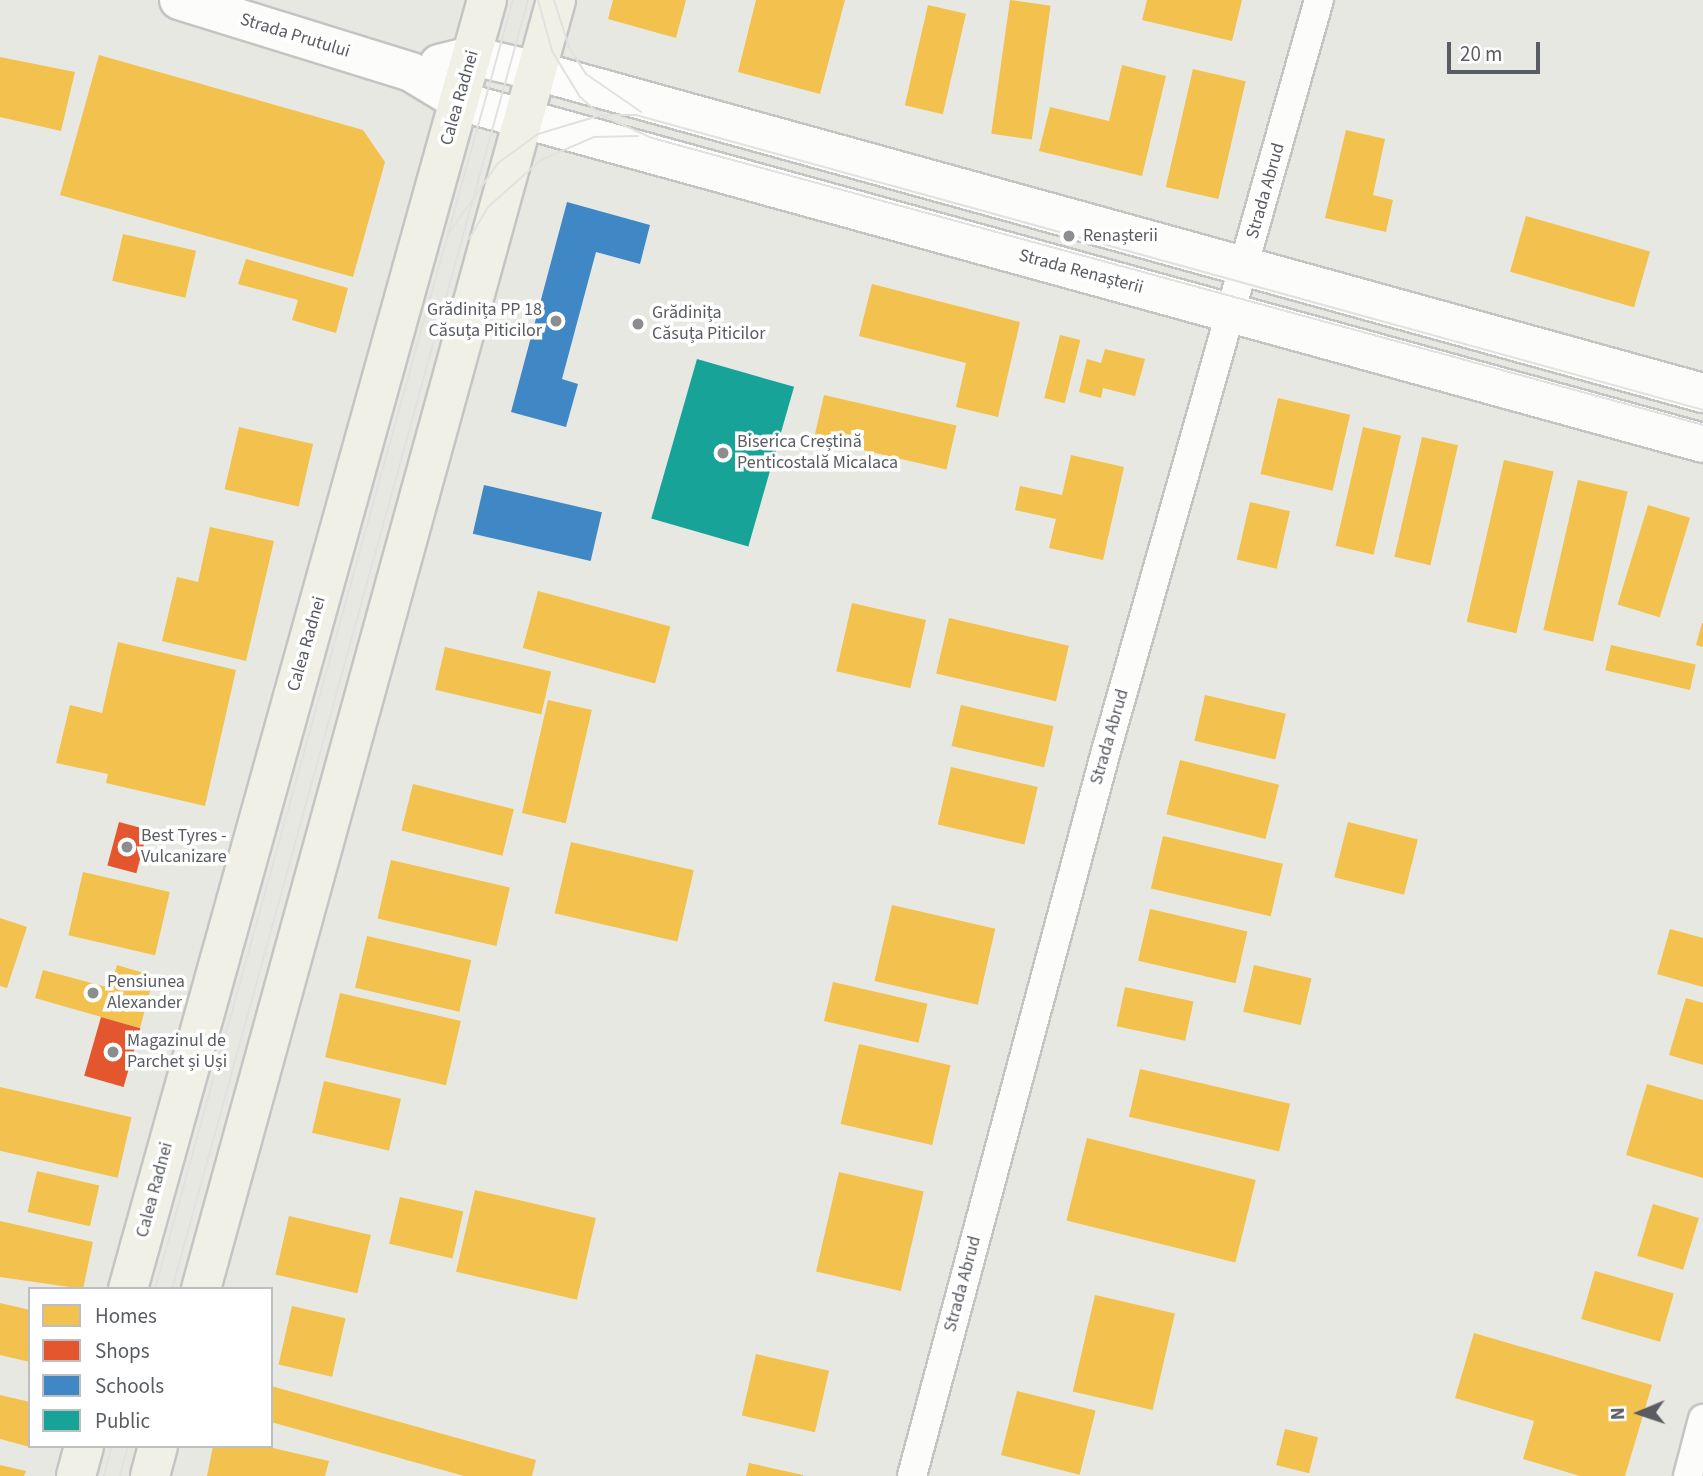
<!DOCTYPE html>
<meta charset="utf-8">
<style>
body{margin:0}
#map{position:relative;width:1703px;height:1476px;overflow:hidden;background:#e8e8e3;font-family:"Source Sans 3",sans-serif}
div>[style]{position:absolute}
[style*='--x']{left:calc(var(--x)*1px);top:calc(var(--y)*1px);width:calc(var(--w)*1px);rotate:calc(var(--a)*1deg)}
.homes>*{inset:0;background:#f2c14e;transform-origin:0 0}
.shops>*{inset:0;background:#e4572e;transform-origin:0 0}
.schools>*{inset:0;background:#3f88c5;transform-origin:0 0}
.public>*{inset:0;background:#17a398;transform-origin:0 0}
.roads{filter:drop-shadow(2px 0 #c4c4c4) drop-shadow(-2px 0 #c4c4c4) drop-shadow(0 2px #c4c4c4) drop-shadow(0 -2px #c4c4c4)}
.street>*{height:28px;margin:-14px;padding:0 14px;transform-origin:14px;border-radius:14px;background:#fcfcfb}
.secondary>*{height:38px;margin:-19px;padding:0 19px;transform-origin:19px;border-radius:19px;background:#fcfcfb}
.primary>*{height:38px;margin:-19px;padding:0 19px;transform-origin:19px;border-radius:19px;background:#f0f0e6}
.tram>*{height:2px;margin:-1px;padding:0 1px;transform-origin:1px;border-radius:1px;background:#e1e1e0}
.dots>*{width:19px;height:19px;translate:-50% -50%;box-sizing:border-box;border:4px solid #fff;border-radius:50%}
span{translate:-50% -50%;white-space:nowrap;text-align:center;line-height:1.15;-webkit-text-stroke:7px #fff;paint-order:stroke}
.street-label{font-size:18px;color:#595c60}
.poi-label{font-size:18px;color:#595c60}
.left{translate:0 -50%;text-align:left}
.right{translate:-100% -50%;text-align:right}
.legend{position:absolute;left:28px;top:1287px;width:245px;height:161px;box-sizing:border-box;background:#fff;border:2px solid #bdbebf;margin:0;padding:9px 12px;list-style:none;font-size:21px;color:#595c60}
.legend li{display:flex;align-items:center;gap:14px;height:35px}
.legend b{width:35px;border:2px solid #bdbebf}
.north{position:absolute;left:1605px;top:1378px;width:70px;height:70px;-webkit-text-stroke:5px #fff;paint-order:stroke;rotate:268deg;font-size:19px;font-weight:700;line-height:28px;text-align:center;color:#595c60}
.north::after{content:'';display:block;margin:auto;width:24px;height:32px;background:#595c60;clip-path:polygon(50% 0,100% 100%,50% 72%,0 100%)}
.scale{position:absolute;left:1447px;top:42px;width:93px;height:32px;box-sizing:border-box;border:4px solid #595c60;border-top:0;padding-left:9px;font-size:21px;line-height:24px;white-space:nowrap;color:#595c60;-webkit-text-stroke:5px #fff;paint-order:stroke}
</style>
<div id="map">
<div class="homes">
<i style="clip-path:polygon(613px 0,686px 0,676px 38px,608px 19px)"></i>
<i style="clip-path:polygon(756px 0,845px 0,820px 94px,738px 72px)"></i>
<i style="left:1010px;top:0;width:41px;height:135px;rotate:8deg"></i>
<i style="clip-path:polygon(1147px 0,1242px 0,1232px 41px,1142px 20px)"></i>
<i style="left:928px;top:5px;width:39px;height:103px;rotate:13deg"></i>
<i style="clip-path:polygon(99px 55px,363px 130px,385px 162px,353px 277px,60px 195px)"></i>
<i style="clip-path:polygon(0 57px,75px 72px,61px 131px,0 117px)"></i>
<i style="clip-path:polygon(1122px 65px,1166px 76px,1142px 176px,1039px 151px,1050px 107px,1109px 121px)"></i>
<i style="left:1193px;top:69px;width:54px;height:121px;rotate:13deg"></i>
<i style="clip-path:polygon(1346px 130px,1385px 139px,1373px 195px,1393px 200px,1386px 232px,1325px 218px)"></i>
<i style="left:1526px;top:216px;width:129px;height:58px;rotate:16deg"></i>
<i style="left:123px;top:234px;width:75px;height:48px;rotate:13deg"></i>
<i style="clip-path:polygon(246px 259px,348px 288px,336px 333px,292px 320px,298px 300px,238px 284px)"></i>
<i style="clip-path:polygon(872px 284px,1020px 322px,998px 417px,956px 407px,966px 363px,859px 336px)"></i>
<i style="left:1060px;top:335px;width:21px;height:65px;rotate:14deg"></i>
<i style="clip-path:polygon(1105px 349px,1145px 359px,1135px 396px,1103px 388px,1101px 398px,1079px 392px,1087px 359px,1101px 363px)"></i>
<i style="left:824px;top:395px;width:136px;height:45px;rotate:13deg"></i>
<i style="left:1278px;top:398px;width:74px;height:78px;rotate:13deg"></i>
<i style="left:239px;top:427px;width:76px;height:64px;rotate:13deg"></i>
<i style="left:1363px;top:427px;width:39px;height:122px;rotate:13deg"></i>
<i style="left:1422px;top:437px;width:37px;height:123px;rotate:13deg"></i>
<i style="clip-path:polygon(1071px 455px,1124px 467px,1103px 560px,1049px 548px,1056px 519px,1015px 510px,1020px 486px,1062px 495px)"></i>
<i style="left:1504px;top:460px;width:51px;height:166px;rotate:13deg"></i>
<i style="left:1578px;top:480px;width:51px;height:154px;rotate:13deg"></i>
<i style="left:1250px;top:502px;width:41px;height:59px;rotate:13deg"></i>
<i style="left:1648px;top:505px;width:44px;height:104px;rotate:17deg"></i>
<i style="clip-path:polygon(210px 527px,274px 541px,246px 661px,162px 641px,177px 577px,198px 582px)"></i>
<i style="left:538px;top:591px;width:137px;height:59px;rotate:15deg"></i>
<i style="left:852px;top:603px;width:76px;height:70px;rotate:13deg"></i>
<i style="left:949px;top:618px;width:123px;height:57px;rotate:13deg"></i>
<i style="clip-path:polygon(1702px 623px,1703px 623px,1703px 647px,1696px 645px)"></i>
<i style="clip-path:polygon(118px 642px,236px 670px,205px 806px,106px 783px,108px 774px,56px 763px,70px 705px,102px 713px)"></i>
<i style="left:1611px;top:645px;width:87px;height:26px;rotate:13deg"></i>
<i style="left:445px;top:647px;width:109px;height:44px;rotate:13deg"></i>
<i style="left:1205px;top:695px;width:83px;height:47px;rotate:13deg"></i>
<i style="left:548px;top:700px;width:45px;height:116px;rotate:13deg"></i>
<i style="left:961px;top:705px;width:95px;height:42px;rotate:13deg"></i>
<i style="left:1180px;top:760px;width:102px;height:56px;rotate:14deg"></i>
<i style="left:951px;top:767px;width:89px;height:59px;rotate:13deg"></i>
<i style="left:413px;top:784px;width:104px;height:48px;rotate:14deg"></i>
<i style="left:1348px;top:822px;width:72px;height:57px;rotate:14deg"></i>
<i style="left:1163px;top:836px;width:123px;height:54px;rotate:13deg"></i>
<i style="left:571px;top:842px;width:126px;height:73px;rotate:13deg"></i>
<i style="left:391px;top:860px;width:122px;height:60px;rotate:13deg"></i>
<i style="left:83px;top:872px;width:89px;height:65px;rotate:13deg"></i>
<i style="left:892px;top:905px;width:106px;height:78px;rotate:13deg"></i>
<i style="left:1150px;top:909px;width:100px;height:53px;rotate:13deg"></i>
<i style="clip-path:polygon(0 918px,27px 927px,7px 988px,0 986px)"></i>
<i style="clip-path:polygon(1670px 929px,1703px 938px,1703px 987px,1657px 974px)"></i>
<i style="left:367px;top:936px;width:107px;height:53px;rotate:13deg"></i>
<i style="clip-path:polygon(117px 965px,154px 976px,140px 1028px,35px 998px,43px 970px,110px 988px)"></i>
<i style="left:1254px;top:965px;width:59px;height:48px;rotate:13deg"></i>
<i style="left:833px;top:982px;width:97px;height:40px;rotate:13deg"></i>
<i style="left:1125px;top:987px;width:70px;height:40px;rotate:12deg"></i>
<i style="left:340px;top:993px;width:124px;height:66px;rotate:13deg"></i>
<i style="clip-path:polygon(1686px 998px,1703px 1003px,1703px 1065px,1669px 1055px)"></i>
<i style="left:859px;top:1044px;width:94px;height:82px;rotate:13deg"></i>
<i style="left:1140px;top:1069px;width:154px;height:49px;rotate:13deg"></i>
<i style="left:324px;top:1081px;width:79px;height:53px;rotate:13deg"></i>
<i style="clip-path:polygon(1647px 1084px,1703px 1100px,1703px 1178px,1626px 1155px)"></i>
<i style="left:0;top:1087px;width:135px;height:62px;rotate:13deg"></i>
<i style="left:1087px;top:1138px;width:174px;height:85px;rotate:14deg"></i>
<i style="left:37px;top:1171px;width:64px;height:42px;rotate:13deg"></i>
<i style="left:839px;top:1172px;width:87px;height:102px;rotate:13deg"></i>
<i style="left:475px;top:1190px;width:124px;height:84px;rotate:13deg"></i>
<i style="left:400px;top:1197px;width:65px;height:48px;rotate:13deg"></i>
<i style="left:1653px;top:1204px;width:48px;height:54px;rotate:17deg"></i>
<i style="left:289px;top:1216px;width:84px;height:60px;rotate:13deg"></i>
<i style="clip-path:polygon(0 1221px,93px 1242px,83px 1289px,0 1277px)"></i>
<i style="left:1595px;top:1271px;width:82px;height:50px;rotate:16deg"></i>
<i style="left:1095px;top:1295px;width:82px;height:99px;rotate:13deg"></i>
<i style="clip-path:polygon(0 1303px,30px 1310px,30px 1362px,0 1355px)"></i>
<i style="left:292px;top:1306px;width:55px;height:60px;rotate:13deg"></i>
<i style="clip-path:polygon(1474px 1333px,1652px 1385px,1625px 1476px,1580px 1476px,1523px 1459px,1534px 1421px,1455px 1398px)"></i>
<i style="left:756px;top:1354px;width:75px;height:63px;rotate:13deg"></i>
<i style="clip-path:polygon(271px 1386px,536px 1460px,532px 1476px,464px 1476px,271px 1422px)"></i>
<i style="left:1017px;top:1391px;width:81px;height:66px;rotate:14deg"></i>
<i style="clip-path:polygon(0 1395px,30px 1402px,30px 1447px,0 1439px)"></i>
<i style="left:1285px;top:1429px;width:34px;height:37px;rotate:14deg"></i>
<i style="clip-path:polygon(213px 1446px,264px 1446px,329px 1461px,325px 1476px,207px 1476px)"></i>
<i style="clip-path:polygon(749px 1463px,803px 1475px,803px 1476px,746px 1476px)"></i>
<i style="clip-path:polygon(0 1465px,26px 1471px,24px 1476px,0 1476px)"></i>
</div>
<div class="shops">
<i style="left:119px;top:822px;width:30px;height:45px;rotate:15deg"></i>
<i style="left:101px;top:1017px;width:41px;height:61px;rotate:16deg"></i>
</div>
<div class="schools">
<i style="clip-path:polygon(567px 202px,650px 225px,640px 264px,596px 252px,562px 379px,578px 384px,566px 427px,511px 412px)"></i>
<i style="left:484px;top:485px;width:121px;height:50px;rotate:13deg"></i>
</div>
<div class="public">
<i style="left:697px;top:359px;width:101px;height:166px;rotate:16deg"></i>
</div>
<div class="roads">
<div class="street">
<i style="--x:912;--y:1476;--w:751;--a:-75.02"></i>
<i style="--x:1106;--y:751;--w:781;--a:-74.17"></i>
<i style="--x:1688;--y:1476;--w:59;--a:-75.3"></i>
</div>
<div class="secondary">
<i style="--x:179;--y:0;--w:243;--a:17.2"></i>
<i style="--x:411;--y:72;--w:56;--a:31.1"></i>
<i style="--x:459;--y:101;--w:1290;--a:15.37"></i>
<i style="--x:439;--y:64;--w:34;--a:-14"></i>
<i style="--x:472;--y:56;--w:67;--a:13"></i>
<i style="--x:537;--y:71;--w:1210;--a:15.44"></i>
</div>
<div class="primary">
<i style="--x:128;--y:1289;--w:1338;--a:-74.44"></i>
<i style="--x:201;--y:1289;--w:1337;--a:-74.6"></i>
<i style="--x:76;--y:1476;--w:31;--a:-75"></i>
<i style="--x:150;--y:1476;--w:31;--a:-75"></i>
</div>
</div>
<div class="tram">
<i style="--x:538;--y:0;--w:53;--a:74.6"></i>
<i style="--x:552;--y:51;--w:54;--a:58.7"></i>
<i style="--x:580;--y:97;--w:28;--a:41"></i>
<i style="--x:601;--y:115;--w:56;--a:24.3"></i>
<i style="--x:652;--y:138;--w:1089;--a:15.27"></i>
<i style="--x:554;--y:0;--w:49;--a:72.3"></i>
<i style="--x:569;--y:47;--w:32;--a:58"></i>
<i style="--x:586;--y:74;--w:67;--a:34.6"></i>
<i style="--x:448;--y:234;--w:87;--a:-54.8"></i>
<i style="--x:498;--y:163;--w:49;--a:-35.9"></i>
<i style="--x:538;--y:134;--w:66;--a:-16.8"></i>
<i style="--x:601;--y:115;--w:35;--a:0"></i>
<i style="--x:636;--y:115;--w:1107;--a:15.45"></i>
<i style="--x:469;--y:239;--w:37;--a:-59"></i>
<i style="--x:488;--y:207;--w:71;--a:-41.6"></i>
<i style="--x:541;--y:160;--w:58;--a:-23.5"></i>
<i style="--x:594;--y:137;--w:44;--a:-1.3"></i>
<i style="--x:155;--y:1289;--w:1338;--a:-74.48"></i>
<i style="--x:172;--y:1289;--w:1337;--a:-74.56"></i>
<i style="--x:104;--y:1476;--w:31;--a:-75"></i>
<i style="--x:120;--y:1476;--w:31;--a:-75"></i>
</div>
<div class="dots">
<i style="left:1069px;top:236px;background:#8b8d8e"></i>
<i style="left:556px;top:321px;background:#8b8d8e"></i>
<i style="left:638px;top:324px;background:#8b8d8e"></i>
<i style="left:723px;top:453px;background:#8b8d8e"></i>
<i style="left:127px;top:847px;background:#8b8d8e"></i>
<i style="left:93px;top:993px;background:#8b8d8e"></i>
<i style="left:113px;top:1052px;background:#8b8d8e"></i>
</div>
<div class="street-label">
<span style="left:295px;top:36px;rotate:17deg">Strada Prutului</span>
<span style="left:460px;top:98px;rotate:-74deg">Calea Radnei</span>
<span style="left:1266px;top:191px;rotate:-74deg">Strada Abrud</span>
<span style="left:1081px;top:272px;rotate:15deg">Strada Renașterii</span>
<span style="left:307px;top:644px;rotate:-74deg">Calea Radnei</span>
<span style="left:1110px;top:737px;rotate:-74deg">Strada Abrud</span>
<span style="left:155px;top:1190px;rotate:-75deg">Calea Radnei</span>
<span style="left:963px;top:1284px;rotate:-75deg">Strada Abrud</span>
</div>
<div class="poi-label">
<span class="left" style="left:1083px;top:236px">Renașterii</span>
<span class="right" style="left:542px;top:321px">Grădinița PP 18<br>Căsuța Piticilor</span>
<span class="left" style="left:652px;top:324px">Grădinița<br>Căsuța Piticilor</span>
<span class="left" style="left:737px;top:453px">Biserica Creștină<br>Penticostală Micalaca</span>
<span class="left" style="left:141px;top:847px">Best Tyres -<br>Vulcanizare</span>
<span class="left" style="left:107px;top:993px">Pensiunea<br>Alexander</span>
<span class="left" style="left:127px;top:1052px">Magazinul de<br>Parchet și Uși</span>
</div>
<ul class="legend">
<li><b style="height:19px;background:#f2c14e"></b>Homes</li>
<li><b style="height:19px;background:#e4572e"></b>Shops</li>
<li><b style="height:19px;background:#3f88c5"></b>Schools</li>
<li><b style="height:19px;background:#17a398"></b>Public</li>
</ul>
<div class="north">N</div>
<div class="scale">20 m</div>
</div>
